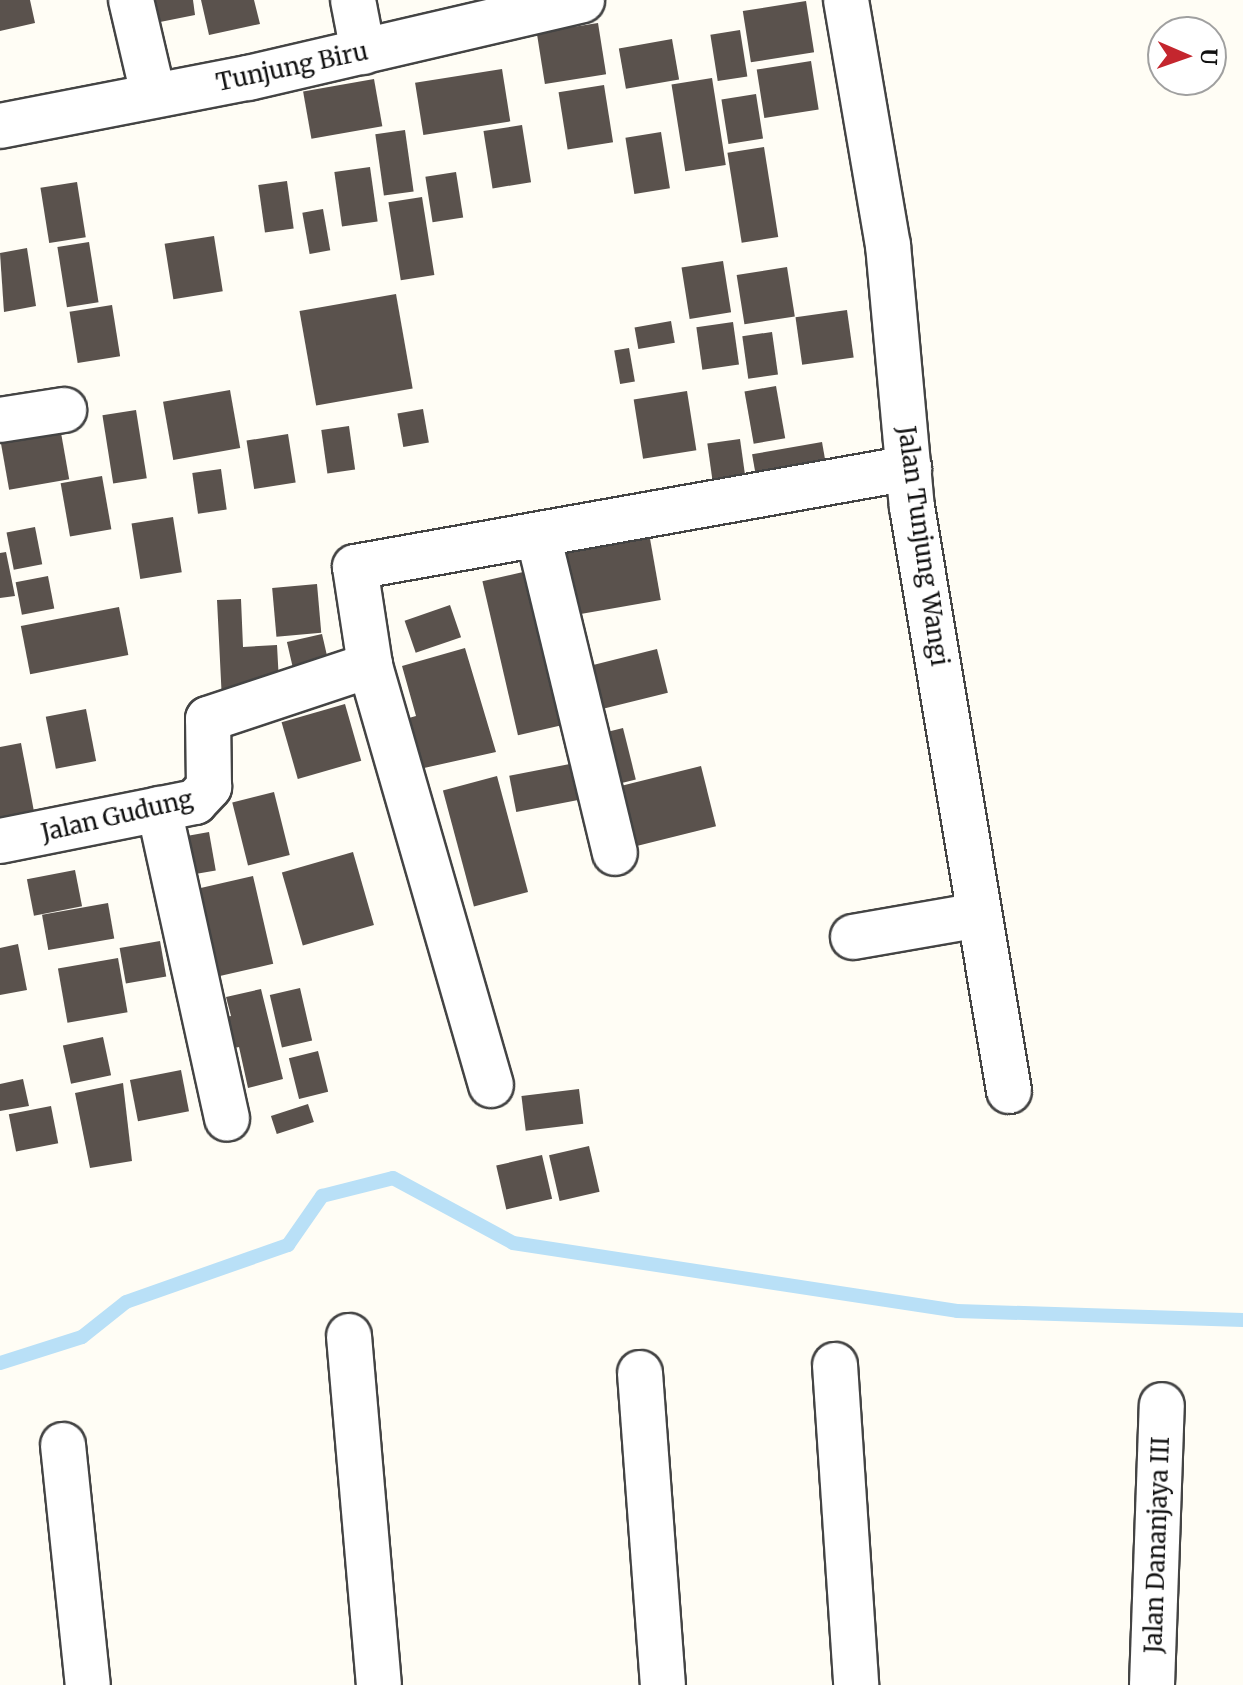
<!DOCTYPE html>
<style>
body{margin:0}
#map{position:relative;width:1243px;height:1685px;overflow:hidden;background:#fffdf5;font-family:Merriweather,serif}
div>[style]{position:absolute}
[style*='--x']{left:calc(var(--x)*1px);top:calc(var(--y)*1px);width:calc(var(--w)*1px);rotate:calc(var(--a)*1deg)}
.stream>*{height:14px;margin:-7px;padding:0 7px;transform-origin:7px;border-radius:7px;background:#b9e0f7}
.building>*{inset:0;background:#5a524d;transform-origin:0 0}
.roads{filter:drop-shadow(2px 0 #444) drop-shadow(-2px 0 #444) drop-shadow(0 2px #444) drop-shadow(0 -2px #444)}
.minor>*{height:44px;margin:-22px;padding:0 22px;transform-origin:22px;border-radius:22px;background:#fff}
span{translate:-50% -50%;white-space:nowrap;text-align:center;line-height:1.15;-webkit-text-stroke:8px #fff;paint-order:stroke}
.street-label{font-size:24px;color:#111}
.north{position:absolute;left:1147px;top:16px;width:80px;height:80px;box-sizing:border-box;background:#fff;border:2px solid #a0a0a0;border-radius:50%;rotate:92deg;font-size:22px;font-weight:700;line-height:32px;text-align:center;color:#111}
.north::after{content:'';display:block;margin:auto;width:28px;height:36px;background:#c4262e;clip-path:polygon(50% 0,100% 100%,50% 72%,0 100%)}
</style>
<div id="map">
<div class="stream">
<i style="--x:0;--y:1363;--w:86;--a:-17.6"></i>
<i style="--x:82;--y:1337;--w:56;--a:-38.5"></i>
<i style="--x:126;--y:1302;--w:172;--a:-19.4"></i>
<i style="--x:288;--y:1245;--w:60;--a:-55.2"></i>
<i style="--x:322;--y:1196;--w:73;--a:-14.2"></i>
<i style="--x:393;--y:1178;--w:136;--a:28.4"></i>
<i style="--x:513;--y:1243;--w:449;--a:8.7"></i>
<i style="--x:957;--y:1311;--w:286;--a:1.8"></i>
</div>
<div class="building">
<i style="clip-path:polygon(0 0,30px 0,35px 23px,0 31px)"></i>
<i style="clip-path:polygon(134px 0,193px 0,195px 15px,140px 26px)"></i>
<i style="clip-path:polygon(201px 0,254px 0,260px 24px,209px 35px)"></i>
<i style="left:806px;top:1px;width:52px;height:64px;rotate:81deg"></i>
<i style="left:598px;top:23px;width:52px;height:62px;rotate:81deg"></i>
<i style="left:740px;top:30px;width:47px;height:30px;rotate:81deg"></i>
<i style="left:672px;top:39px;width:41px;height:54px;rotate:80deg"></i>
<i style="left:811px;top:61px;width:49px;height:55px;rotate:81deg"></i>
<i style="left:502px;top:69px;width:53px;height:88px;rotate:81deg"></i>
<i style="left:712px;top:78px;width:88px;height:41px;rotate:81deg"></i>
<i style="left:374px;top:79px;width:48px;height:72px;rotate:80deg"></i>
<i style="left:604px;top:85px;width:58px;height:46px;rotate:81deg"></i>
<i style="left:756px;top:94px;width:45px;height:35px;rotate:81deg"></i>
<i style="left:522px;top:125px;width:58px;height:39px;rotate:81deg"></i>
<i style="left:405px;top:130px;width:62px;height:30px;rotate:82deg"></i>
<i style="left:661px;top:132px;width:57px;height:36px;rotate:81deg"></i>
<i style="left:764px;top:147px;width:91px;height:37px;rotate:81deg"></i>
<i style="left:370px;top:167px;width:55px;height:36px;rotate:82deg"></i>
<i style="left:456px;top:172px;width:46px;height:31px;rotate:81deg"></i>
<i style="left:287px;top:181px;width:48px;height:29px;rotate:82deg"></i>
<i style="left:77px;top:182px;width:56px;height:37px;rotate:81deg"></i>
<i style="left:422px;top:197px;width:79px;height:34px;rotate:81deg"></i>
<i style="left:323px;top:209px;width:42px;height:21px;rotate:80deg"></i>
<i style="left:214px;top:236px;width:56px;height:50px;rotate:81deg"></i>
<i style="left:89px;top:242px;width:61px;height:32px;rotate:81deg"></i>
<i style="clip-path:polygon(27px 248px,36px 306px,4px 312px,0 253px)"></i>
<i style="left:723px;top:261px;width:52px;height:42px;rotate:81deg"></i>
<i style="left:787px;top:267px;width:50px;height:51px;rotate:81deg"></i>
<i style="left:396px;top:294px;width:96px;height:98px;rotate:80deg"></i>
<i style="left:112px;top:305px;width:52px;height:43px;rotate:81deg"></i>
<i style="left:847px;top:310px;width:48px;height:52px;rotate:82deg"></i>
<i style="left:671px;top:321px;width:22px;height:37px;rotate:80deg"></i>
<i style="left:733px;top:322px;width:43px;height:37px;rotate:82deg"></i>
<i style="left:772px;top:332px;width:43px;height:30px;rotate:82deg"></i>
<i style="left:629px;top:348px;width:34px;height:15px;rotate:80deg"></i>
<i style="left:776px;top:386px;width:53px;height:32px;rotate:80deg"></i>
<i style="left:230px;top:390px;width:59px;height:68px;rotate:80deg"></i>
<i style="left:687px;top:391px;width:60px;height:54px;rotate:81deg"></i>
<i style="left:423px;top:409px;width:34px;height:26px;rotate:80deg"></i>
<i style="left:136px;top:410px;width:69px;height:34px;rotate:81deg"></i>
<i style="left:349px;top:426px;width:44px;height:28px;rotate:82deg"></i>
<i style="left:60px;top:427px;width:53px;height:61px;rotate:80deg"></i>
<i style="left:288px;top:434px;width:49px;height:42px;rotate:81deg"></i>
<i style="left:740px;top:439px;width:37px;height:33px;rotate:82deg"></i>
<i style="left:822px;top:442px;width:35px;height:71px;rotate:80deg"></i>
<i style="left:221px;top:469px;width:41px;height:29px;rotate:82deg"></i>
<i style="left:102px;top:476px;width:54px;height:42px;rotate:80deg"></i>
<i style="left:173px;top:517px;width:56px;height:42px;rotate:81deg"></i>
<i style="left:35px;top:527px;width:38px;height:29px;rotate:79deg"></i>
<i style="left:649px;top:533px;width:68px;height:93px;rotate:80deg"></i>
<i style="clip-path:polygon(6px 552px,15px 596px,0 598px,0 553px)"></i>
<i style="left:536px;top:569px;width:158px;height:55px;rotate:77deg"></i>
<i style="left:48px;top:576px;width:33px;height:33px;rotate:79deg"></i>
<i style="left:317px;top:584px;width:49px;height:45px;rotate:85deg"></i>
<i style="clip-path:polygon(241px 599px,243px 647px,277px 645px,279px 682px,244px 683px,245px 700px,222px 701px,217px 600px)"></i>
<i style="left:450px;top:605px;width:34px;height:48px;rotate:71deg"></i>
<i style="left:119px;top:607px;width:49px;height:100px;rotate:79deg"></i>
<i style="left:322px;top:634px;width:41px;height:36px;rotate:77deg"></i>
<i style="clip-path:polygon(465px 648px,496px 752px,406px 772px,391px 723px,416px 716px,402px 666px)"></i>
<i style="left:657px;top:649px;width:45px;height:73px;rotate:76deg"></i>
<i style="left:345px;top:704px;width:59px;height:66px;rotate:74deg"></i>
<i style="left:86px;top:709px;width:53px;height:41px;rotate:79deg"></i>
<i style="left:623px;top:728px;width:53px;height:30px;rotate:76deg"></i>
<i style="clip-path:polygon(21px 743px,36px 822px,0 829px,0 747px)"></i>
<i style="left:575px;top:763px;width:37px;height:67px;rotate:79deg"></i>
<i style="left:701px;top:766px;width:62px;height:91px;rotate:76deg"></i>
<i style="left:497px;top:776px;width:120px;height:56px;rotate:75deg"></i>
<i style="left:274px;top:792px;width:65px;height:43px;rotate:76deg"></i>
<i style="left:209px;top:832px;width:39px;height:37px;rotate:80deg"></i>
<i style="left:353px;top:852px;width:76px;height:74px;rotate:74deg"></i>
<i style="left:75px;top:870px;width:37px;height:49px;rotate:79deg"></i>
<i style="left:253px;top:876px;width:90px;height:66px;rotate:77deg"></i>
<i style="left:108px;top:903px;width:36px;height:67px;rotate:80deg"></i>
<i style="left:160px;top:941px;width:36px;height:41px;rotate:80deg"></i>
<i style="clip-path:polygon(18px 944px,27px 990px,0 995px,0 948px)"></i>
<i style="left:118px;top:958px;width:55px;height:61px;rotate:80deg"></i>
<i style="left:300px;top:988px;width:54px;height:31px;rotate:77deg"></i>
<i style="clip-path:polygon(261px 989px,283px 1079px,248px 1088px,239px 1047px,221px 1051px,213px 1020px,231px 1016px,226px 997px)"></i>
<i style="left:103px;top:1037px;width:39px;height:41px;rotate:78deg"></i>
<i style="left:318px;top:1051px;width:42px;height:30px;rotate:76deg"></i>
<i style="left:181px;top:1070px;width:42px;height:52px;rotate:79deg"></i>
<i style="clip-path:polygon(23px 1079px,29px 1106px,0 1111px,0 1084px)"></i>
<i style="clip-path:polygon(123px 1083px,132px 1161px,90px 1168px,75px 1093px)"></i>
<i style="left:579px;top:1089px;width:35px;height:58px;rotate:83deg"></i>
<i style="left:308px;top:1104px;width:19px;height:39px;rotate:72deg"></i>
<i style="left:51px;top:1106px;width:38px;height:43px;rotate:79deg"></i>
<i style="left:589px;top:1146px;width:47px;height:41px;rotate:77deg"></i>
<i style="left:542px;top:1155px;width:45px;height:47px;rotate:77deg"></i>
</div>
<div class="roads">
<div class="minor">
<i style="--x:131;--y:0;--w:97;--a:76.8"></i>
<i style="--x:353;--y:0;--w:53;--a:79.1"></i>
<i style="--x:846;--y:0;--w:249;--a:80.3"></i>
<i style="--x:888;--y:245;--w:263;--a:84.8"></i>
<i style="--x:912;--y:507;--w:592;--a:80.57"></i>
<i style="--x:0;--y:126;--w:253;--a:-11"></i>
<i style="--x:248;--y:78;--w:343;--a:-13.1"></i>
<i style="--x:0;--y:420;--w:65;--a:-8.9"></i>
<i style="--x:538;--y:535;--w:327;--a:76.4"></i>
<i style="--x:159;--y:809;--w:317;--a:77.6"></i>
<i style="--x:0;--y:841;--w:199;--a:-11.3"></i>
<i style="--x:195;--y:802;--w:21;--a:-47"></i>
<i style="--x:209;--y:787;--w:68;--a:-90.8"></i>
<i style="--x:208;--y:719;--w:171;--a:-18.4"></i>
<i style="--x:853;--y:937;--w:128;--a:-9.9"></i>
<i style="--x:491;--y:1085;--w:437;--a:-106.1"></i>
<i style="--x:370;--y:665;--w:99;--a:-98.7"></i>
<i style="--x:355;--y:567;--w:563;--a:-10.13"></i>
<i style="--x:349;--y:1336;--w:350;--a:85.1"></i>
<i style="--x:835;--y:1365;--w:321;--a:86.2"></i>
<i style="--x:640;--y:1373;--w:313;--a:85.8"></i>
<i style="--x:63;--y:1445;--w:241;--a:84.1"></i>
<i style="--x:1152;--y:1685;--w:280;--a:-88"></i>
</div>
</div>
<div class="street-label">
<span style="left:292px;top:67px;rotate:-12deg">Tunjung Biru</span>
<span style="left:923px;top:546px;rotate:82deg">Jalan Tunjung Wangi</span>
<span style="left:117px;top:816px;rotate:-13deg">Jalan Gudung</span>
<span style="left:1157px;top:1545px;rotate:-88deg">Jalan Dananjaya III</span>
</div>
<div class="north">U</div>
</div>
